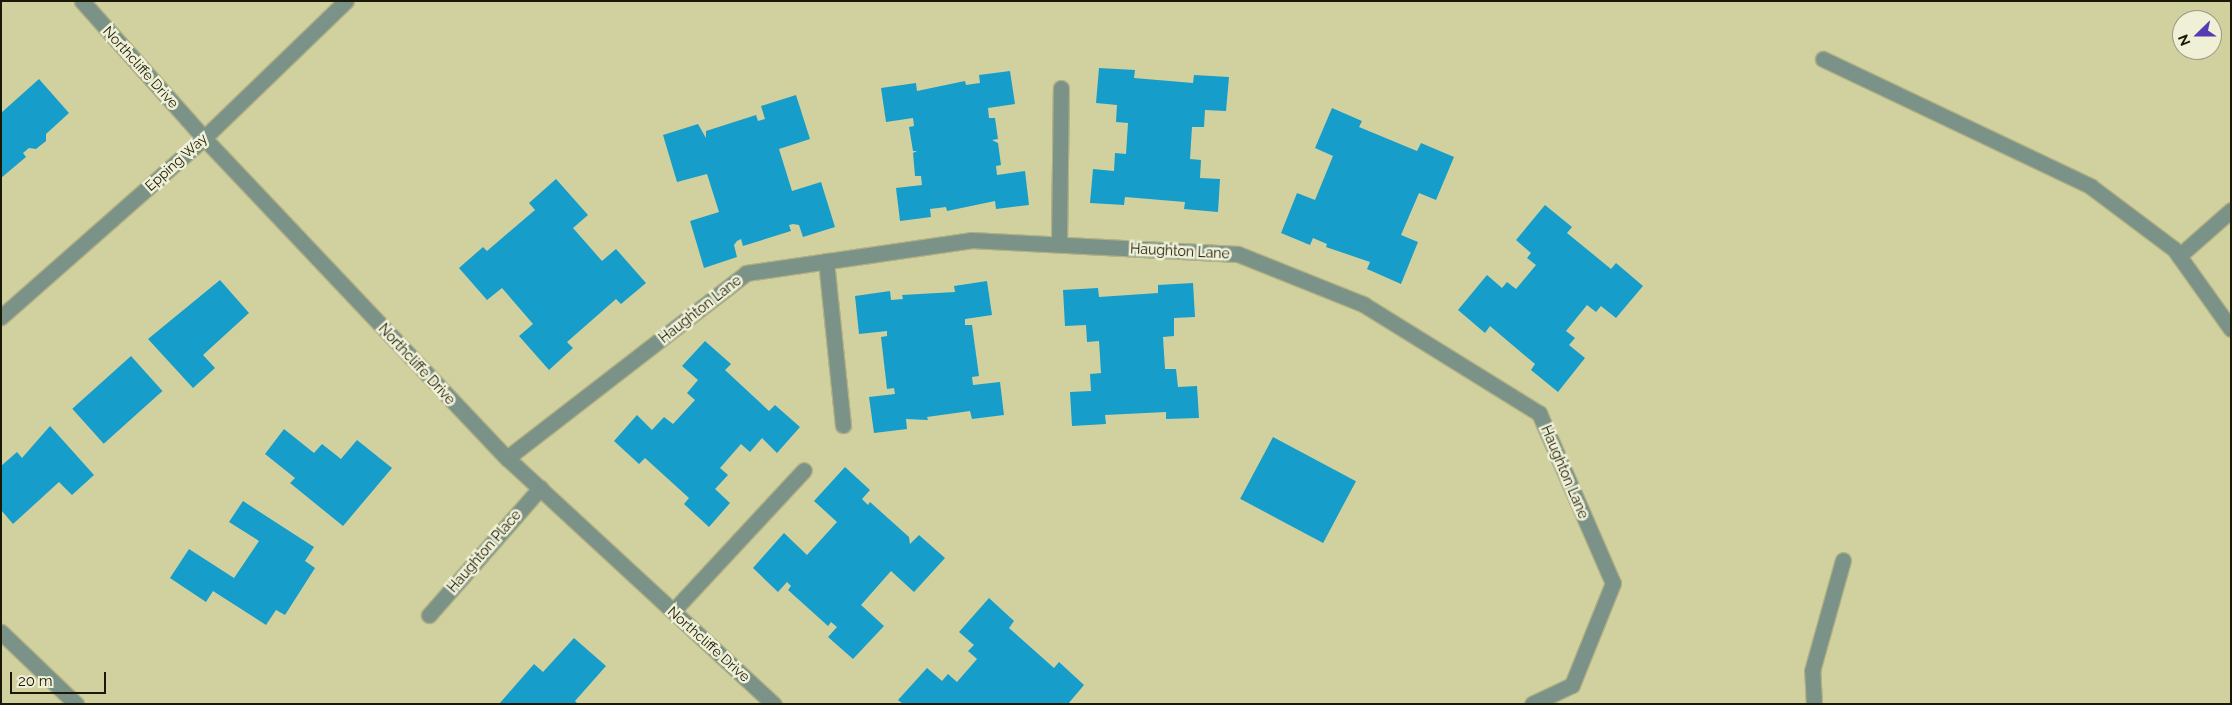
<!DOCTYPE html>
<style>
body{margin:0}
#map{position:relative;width:2232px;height:705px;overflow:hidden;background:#d1d19f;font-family:Raleway,sans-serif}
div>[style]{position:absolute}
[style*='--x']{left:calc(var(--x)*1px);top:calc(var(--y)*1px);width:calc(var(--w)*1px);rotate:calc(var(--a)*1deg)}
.building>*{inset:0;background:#169dc9;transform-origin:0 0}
.roads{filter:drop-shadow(1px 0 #b0b083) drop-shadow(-1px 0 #b0b083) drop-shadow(0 1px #b0b083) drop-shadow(0 -1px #b0b083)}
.minor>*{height:15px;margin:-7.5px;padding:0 7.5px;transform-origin:7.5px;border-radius:7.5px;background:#7b9288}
span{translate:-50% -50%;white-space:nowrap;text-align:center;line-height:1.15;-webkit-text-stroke:5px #f0f0d7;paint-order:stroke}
.street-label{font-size:14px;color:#191906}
.frame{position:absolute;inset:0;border:2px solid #191906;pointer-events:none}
.north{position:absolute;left:2172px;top:10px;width:50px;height:50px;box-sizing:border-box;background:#f0f0d7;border:1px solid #9a9a83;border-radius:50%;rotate:248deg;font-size:14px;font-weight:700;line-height:20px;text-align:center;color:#191906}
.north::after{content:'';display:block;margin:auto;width:18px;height:22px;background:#573bb3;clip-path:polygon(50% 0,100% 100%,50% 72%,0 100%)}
.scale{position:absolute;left:10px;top:672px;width:96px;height:22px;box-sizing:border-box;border:2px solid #191906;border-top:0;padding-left:6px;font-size:15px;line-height:18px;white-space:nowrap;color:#191906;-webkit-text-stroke:4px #f0f0d7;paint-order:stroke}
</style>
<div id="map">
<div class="building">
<i style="clip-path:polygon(1099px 68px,1135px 70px,1134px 78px,1193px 83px,1194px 75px,1229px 77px,1226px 111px,1205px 110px,1204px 127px,1192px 127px,1190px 159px,1201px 160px,1200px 178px,1220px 179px,1218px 212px,1184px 209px,1185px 202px,1125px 197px,1124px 205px,1090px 203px,1093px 169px,1114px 171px,1115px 153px,1126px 154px,1128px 123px,1116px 122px,1117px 105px,1096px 103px)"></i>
<i style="clip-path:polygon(1010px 71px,1015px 104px,988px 108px,989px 118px,995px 118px,998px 139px,992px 140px,998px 143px,1001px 165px,996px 166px,997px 175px,1025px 171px,1029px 205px,996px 209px,995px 201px,947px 211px,946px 207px,930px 209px,931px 217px,900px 221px,896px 188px,922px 185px,921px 176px,915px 176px,913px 153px,917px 151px,913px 151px,909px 127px,914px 126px,913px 118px,886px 122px,881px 88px,916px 83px,917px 91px,965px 81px,966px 85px,980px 83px,979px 75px)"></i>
<i style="clip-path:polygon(39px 79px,69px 113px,46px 134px,46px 141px,36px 149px,29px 148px,23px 153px,26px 157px,1px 178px,1px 113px)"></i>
<i style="clip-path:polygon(796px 95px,810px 139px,779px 149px,792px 191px,821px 182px,835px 227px,803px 237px,799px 225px,793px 224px,789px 225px,791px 231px,743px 246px,741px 239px,737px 241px,734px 245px,737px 257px,704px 268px,690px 221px,719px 212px,707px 174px,677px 182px,663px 135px,698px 124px,706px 138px,706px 131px,756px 115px,758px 121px,765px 119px,761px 106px)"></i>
<i style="clip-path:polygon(1332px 108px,1362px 121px,1359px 127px,1417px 151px,1421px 143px,1454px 157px,1436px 200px,1419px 193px,1401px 235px,1418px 242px,1401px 284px,1367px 269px,1370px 262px,1326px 247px,1327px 244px,1313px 238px,1310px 245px,1281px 233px,1297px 193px,1315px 200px,1333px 156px,1315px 148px)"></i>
<i style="clip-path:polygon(556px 179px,588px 215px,573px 228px,602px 261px,616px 249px,646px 283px,621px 304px,616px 299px,567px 342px,573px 348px,549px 370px,519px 336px,533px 324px,502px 288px,487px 300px,459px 268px,483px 247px,487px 251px,535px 210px,529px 203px)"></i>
<i style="clip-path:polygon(1545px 205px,1572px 227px,1567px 233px,1611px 269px,1616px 263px,1643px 286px,1616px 318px,1601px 306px,1596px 312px,1587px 305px,1566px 331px,1575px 338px,1569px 345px,1585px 358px,1558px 392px,1531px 370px,1535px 364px,1490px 326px,1485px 333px,1458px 310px,1487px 275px,1502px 288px,1507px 282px,1516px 289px,1536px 265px,1527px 258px,1531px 253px,1516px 240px)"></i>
<i style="clip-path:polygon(220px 280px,249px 313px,203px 355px,215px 368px,193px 388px,148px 339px)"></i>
<i style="clip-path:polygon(987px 281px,992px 315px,965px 319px,965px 325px,972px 325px,979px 376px,972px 377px,973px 385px,1000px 382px,1004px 415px,972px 419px,970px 411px,927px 417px,928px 420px,906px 419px,907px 429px,874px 433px,869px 397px,895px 394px,894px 388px,887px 389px,881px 337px,887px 336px,887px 331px,859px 334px,855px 296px,890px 291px,891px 300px,903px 299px,902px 295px,955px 292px,954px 286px)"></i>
<i style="clip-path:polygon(1193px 283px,1195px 317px,1174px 318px,1174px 336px,1163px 337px,1165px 369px,1176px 369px,1178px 387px,1197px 386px,1199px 418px,1166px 419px,1166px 412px,1105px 415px,1106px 424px,1072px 426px,1070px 392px,1091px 391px,1090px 374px,1101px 373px,1099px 341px,1087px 342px,1086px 325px,1065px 326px,1063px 290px,1098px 288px,1099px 297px,1158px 293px,1158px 285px)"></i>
<i style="clip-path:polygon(705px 341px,731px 364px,725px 370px,769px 411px,775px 405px,800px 427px,777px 453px,762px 438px,750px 452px,741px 444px,720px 468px,728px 475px,715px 489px,730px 503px,709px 527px,684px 504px,689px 498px,645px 458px,639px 464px,614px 441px,637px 415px,652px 430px,664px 417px,673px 424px,695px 400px,687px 393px,698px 380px,682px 366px)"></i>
<i style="left:131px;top:356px;width:47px;height:79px;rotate:48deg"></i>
<i style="clip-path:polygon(50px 426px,94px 475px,72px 495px,59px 482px,13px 524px,1px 510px,1px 466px,17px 452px,22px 458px)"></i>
<i style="clip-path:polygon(284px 429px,314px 453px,322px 444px,341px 459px,357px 440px,392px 468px,343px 526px,290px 483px,295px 478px,265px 454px)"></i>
<i style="left:1273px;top:437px;width:94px;height:70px;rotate:28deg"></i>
<i style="clip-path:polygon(845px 467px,870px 490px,862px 499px,868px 505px,870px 502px,909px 537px,910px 544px,919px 535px,945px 558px,914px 592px,891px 571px,861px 605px,884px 626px,853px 659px,828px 637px,837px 627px,831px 622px,828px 626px,788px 590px,791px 586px,787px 582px,778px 592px,753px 568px,784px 533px,807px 555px,837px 522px,814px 501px)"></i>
<i style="clip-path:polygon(243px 501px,314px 547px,305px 561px,315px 568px,285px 615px,276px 610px,266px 625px,213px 591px,206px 602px,170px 578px,189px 549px,234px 578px,259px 541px,229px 522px)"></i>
<i style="clip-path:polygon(989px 598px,1014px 621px,1009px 628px,1054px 668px,1059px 662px,1084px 685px,1068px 704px,903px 704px,898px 700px,927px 668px,942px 681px,948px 674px,957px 682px,977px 659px,968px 651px,974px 645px,959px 632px)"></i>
<i style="clip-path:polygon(574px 638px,606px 666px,575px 701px,578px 704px,499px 704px,534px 664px,543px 672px)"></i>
</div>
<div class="roads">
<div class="minor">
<i style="--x:82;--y:1;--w:183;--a:48.3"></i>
<i style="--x:204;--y:138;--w:441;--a:46.6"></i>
<i style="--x:507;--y:458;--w:363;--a:42.7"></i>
<i style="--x:1823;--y:59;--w:296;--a:25.4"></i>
<i style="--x:2090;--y:186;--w:105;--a:36.9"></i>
<i style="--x:2174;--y:249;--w:98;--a:54.5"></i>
<i style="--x:1059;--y:244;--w:156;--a:-89.3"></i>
<i style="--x:2179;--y:256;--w:69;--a:-41.5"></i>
<i style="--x:826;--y:261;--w:165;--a:84.1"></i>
<i style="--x:1;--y:317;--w:271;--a:-41.4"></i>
<i style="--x:204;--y:138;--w:197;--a:-44"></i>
<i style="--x:507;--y:458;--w:302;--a:-37.7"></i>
<i style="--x:746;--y:273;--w:227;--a:-8.3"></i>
<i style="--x:971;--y:240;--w:267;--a:3"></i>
<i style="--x:1238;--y:254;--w:135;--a:21.8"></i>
<i style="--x:1363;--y:304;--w:207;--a:31.8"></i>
<i style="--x:1539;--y:413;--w:185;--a:66.5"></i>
<i style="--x:1613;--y:583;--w:110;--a:111.9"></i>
<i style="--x:1572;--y:685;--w:44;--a:154.6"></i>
<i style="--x:673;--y:611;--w:192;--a:-47.1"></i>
<i style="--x:429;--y:615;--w:169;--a:-48.8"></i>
<i style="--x:1;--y:632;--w:104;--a:43.8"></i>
<i style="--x:1814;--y:704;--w:33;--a:-93"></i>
<i style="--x:1812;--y:671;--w:115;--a:-74.4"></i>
</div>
</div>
<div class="street-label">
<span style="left:141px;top:67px;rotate:48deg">Northcliffe Drive</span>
<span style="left:176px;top:162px;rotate:-42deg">Epping Way</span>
<span style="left:1180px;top:251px;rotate:3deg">Haughton Lane</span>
<span style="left:700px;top:309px;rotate:-38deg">Haughton Lane</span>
<span style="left:417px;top:364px;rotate:47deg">Northcliffe Drive</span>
<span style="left:1565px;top:472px;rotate:67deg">Haughton Lane</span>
<span style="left:484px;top:551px;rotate:-49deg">Haughton Place</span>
<span style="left:709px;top:644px;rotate:42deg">Northcliffe Drive</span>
</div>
<div class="frame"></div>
<div class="north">N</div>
<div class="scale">20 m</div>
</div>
